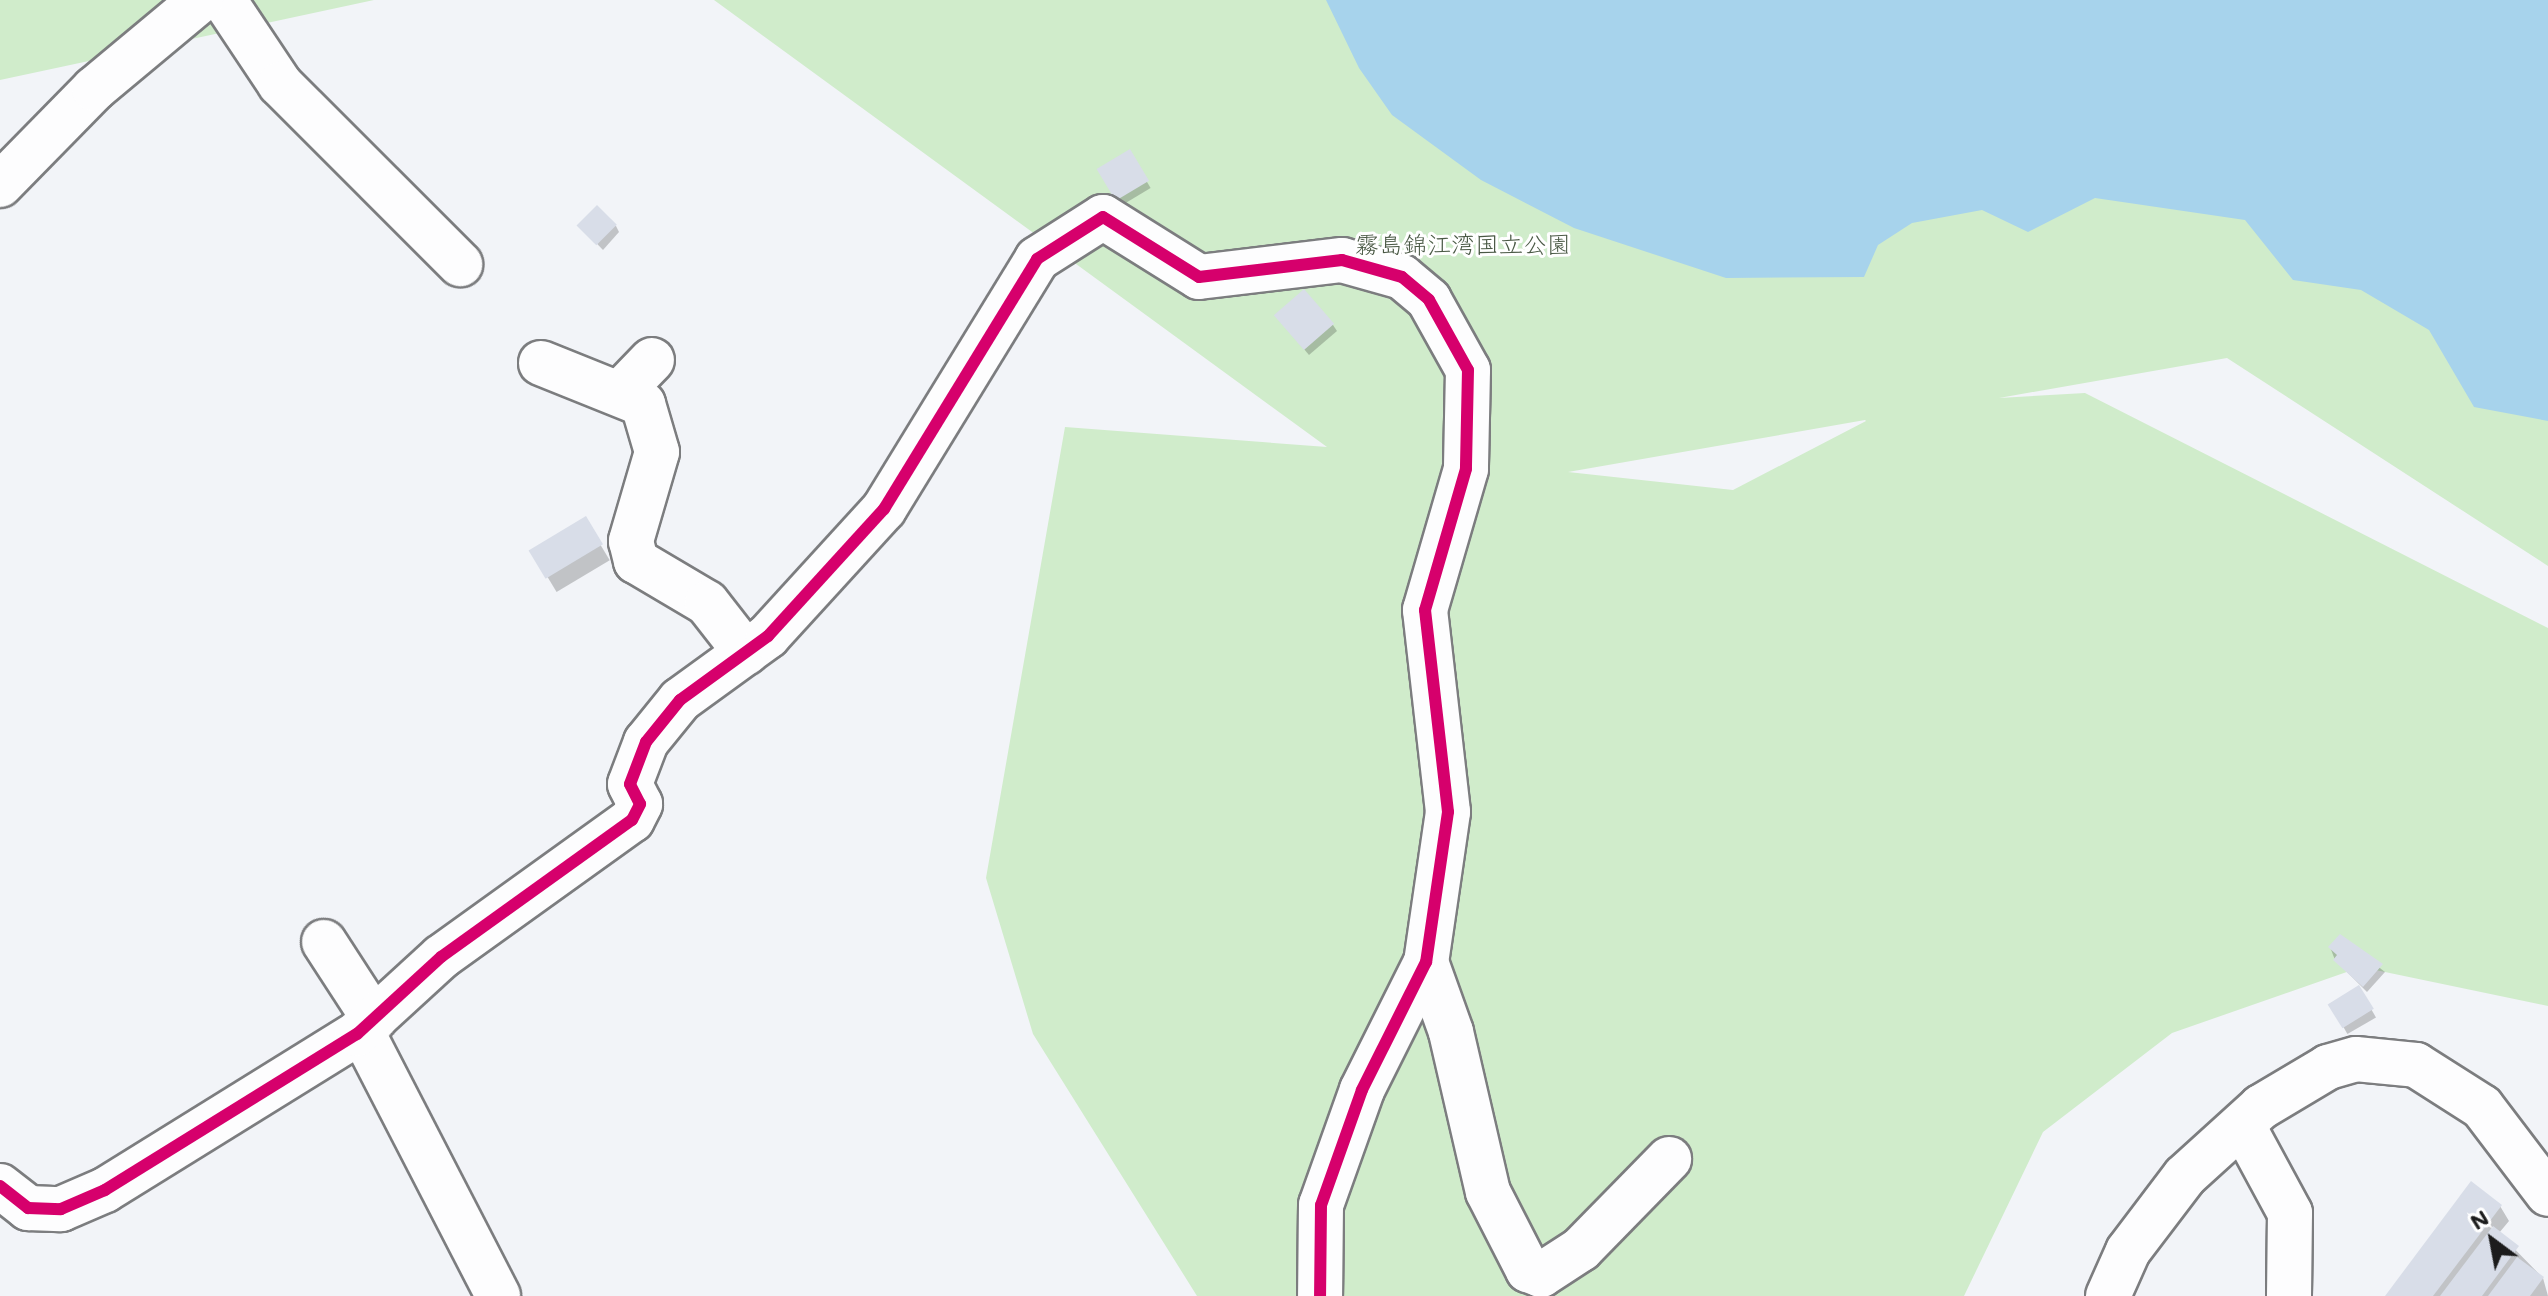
<!DOCTYPE html>
<meta charset="utf-8">
<style>
body{margin:0}
#map{position:relative;width:2548px;height:1296px;overflow:hidden;background:#f2f4f8;font-family:Mali,"Klee One",sans-serif}
div>[style]{position:absolute}
[style*='--x']{left:calc(var(--x)*1px);top:calc(var(--y)*1px);width:calc(var(--w)*1px);rotate:calc(var(--a)*1deg)}
.green>*{inset:0;background:#d0eccb}
.water>*{inset:0;background:#a7d3ec}
.shadow>*{inset:0;background:#0003;transform-origin:0 0}
.building>*{inset:0;background:#d8dde8;transform-origin:0 0}
.roads{filter:drop-shadow(2px 0 #7c7d7f) drop-shadow(-2px 0 #7c7d7f) drop-shadow(0 2px #7c7d7f) drop-shadow(0 -2px #7c7d7f)}
.street>*{height:44px;margin:-22px;padding:0 22px;transform-origin:22px;border-radius:22px;background:#fdfdfe}
.cycleway>*{height:12px;margin:-6px;padding:0 6px;transform-origin:6px;border-radius:6px;background:#d6006c}
span{translate:-50% -50%;white-space:nowrap;text-align:center;line-height:1.15;-webkit-text-stroke:6px #fff;paint-order:stroke}
.park-label{font-size:24px;color:#4a5945}
.north{position:absolute;left:2452px;top:1200px;width:80px;height:80px;-webkit-text-stroke:6px #fff;paint-order:stroke;rotate:328deg;font-size:22px;font-weight:700;line-height:32px;text-align:center;color:#1c1c1c}
.north::after{content:'';display:block;margin:auto;width:28px;height:36px;background:#1c1c1c;clip-path:polygon(50% 0,100% 100%,50% 72%,0 100%)}
</style>
<div id="map">
<div class="green">
<i style="clip-path:polygon(0 0,374px 0,0 80px)"></i>
<i style="clip-path:polygon(evenodd,714px 0,2548px 0,2548px 566px,2227px 358px,1999px 398px,2085px 393px,2548px 628px,2548px 1006px,2361px 967px,2172px 1033px,2043px 1132px,1964px 1296px,1197px 1296px,1033px 1034px,986px 878px,1065px 427px,1327px 447px,714px 0,1866px 421px,1733px 490px,1568px 472px,1865px 420px,1866px 421px)"></i>
</div>
<div class="water">
<i style="clip-path:polygon(1326px 0,2548px 0,2548px 421px,2474px 407px,2429px 330px,2361px 290px,2293px 280px,2245px 220px,2095px 198px,2028px 232px,1982px 210px,1912px 223px,1878px 245px,1864px 277px,1726px 278px,1574px 228px,1481px 180px,1392px 115px,1359px 68px)"></i>
</div>
<div class="shadow">
<i style="left:1129px;top:152px;width:42px;height:35px;rotate:59deg"></i>
<i style="clip-path:polygon(616px 226px,619px 232px,603px 250px,581px 227px)"></i>
<i style="clip-path:polygon(1276px 316px,1333px 325px,1337px 331px,1309px 355px)"></i>
<i style="left:585px;top:519px;width:48px;height:62px;rotate:59deg"></i>
<i style="clip-path:polygon(2340px 937px,2385px 972px,2367px 992px,2335px 960px,2330px 947px)"></i>
<i style="left:2359px;top:988px;width:34px;height:33px;rotate:60deg"></i>
<i style="clip-path:polygon(2500px 1206px,2509px 1221px,2499px 1233px,2543px 1278px,2548px 1296px,2387px 1296px)"></i>
</div>
<div class="building">
<i style="left:1130px;top:149px;width:37px;height:39px;rotate:59deg"></i>
<i style="left:597px;top:205px;width:28px;height:29px;rotate:45deg"></i>
<i style="left:1304px;top:289px;width:46px;height:40px;rotate:49deg"></i>
<i style="left:586px;top:516px;width:33px;height:67px;rotate:59deg"></i>
<i style="clip-path:polygon(2340px 934px,2383px 964px,2363px 987px,2333px 960px,2337px 955px,2328px 947px)"></i>
<i style="left:2359px;top:985px;width:28px;height:37px;rotate:58deg"></i>
<i style="clip-path:polygon(2471px 1181px,2502px 1205px,2433px 1296px,2385px 1296px)"></i>
<i style="clip-path:polygon(2493px 1226px,2519px 1246px,2482px 1296px,2440px 1296px)"></i>
<i style="clip-path:polygon(2517px 1257px,2544px 1277px,2530px 1296px,2488px 1296px)"></i>
</div>
<div class="roads">
<div class="street">
<i style="--x:224;--y:0;--w:101;--a:56.3"></i>
<i style="--x:280;--y:84;--w:255;--a:45"></i>
<i style="--x:0;--y:185;--w:134;--a:-45.6"></i>
<i style="--x:94;--y:89;--w:139;--a:-39.8"></i>
<i style="--x:541;--y:363;--w:110;--a:21.9"></i>
<i style="--x:643;--y:404;--w:50;--a:73.7"></i>
<i style="--x:657;--y:452;--w:93;--a:106.3"></i>
<i style="--x:631;--y:541;--w:21;--a:76"></i>
<i style="--x:636;--y:561;--w:82;--a:30.6"></i>
<i style="--x:707;--y:603;--w:63;--a:52"></i>
<i style="--x:622;--y:391;--w:43;--a:-45.9"></i>
<i style="--x:324;--y:942;--w:92;--a:57"></i>
<i style="--x:1426;--y:962;--w:74;--a:70.3"></i>
<i style="--x:1451;--y:1032;--w:164;--a:77"></i>
<i style="--x:1488;--y:1192;--w:88;--a:62.9"></i>
<i style="--x:1528;--y:1270;--w:14;--a:21"></i>
<i style="--x:1541;--y:1275;--w:48;--a:-33"></i>
<i style="--x:1581;--y:1249;--w:126;--a:-45.6"></i>
<i style="--x:361;--y:1030;--w:299;--a:62.7"></i>
<i style="--x:2243;--y:1126;--w:99;--a:61.6"></i>
<i style="--x:2290;--y:1213;--w:83;--a:90.7"></i>
<i style="--x:0;--y:1186;--w:36;--a:38"></i>
<i style="--x:28;--y:1208;--w:33;--a:2"></i>
<i style="--x:61;--y:1209;--w:48;--a:-23.4"></i>
<i style="--x:105;--y:1190;--w:296;--a:-31.8"></i>
<i style="--x:357;--y:1034;--w:114;--a:-42.5"></i>
<i style="--x:441;--y:957;--w:235;--a:-35.7"></i>
<i style="--x:632;--y:820;--w:18;--a:-63"></i>
<i style="--x:640;--y:804;--w:22;--a:-117"></i>
<i style="--x:630;--y:784;--w:45;--a:-69.1"></i>
<i style="--x:646;--y:742;--w:54;--a:-51"></i>
<i style="--x:680;--y:700;--w:109;--a:-36"></i>
<i style="--x:768;--y:636;--w:172;--a:-47.6"></i>
<i style="--x:884;--y:509;--w:293;--a:-58.5"></i>
<i style="--x:1037;--y:259;--w:78;--a:-32.5"></i>
<i style="--x:1103;--y:217;--w:113;--a:32"></i>
<i style="--x:1199;--y:277;--w:144;--a:-6.8"></i>
<i style="--x:1342;--y:260;--w:62;--a:15.8"></i>
<i style="--x:1402;--y:277;--w:35;--a:40"></i>
<i style="--x:1429;--y:300;--w:80;--a:60.9"></i>
<i style="--x:1468;--y:370;--w:99;--a:91.2"></i>
<i style="--x:1466;--y:469;--w:147;--a:106.2"></i>
<i style="--x:1425;--y:610;--w:203;--a:83.5"></i>
<i style="--x:1448;--y:812;--w:152;--a:98.3"></i>
<i style="--x:1426;--y:962;--w:143;--a:116.6"></i>
<i style="--x:1362;--y:1090;--w:122;--a:109.6"></i>
<i style="--x:1321;--y:1205;--w:91;--a:90.6"></i>
<i style="--x:2108;--y:1296;--w:49;--a:-66"></i>
<i style="--x:2128;--y:1251;--w:94;--a:-52.8"></i>
<i style="--x:2185;--y:1176;--w:103;--a:-42.2"></i>
<i style="--x:2261;--y:1107;--w:78;--a:-30.8"></i>
<i style="--x:2328;--y:1067;--w:29;--a:-16"></i>
<i style="--x:2356;--y:1059;--w:60;--a:5.7"></i>
<i style="--x:2416;--y:1065;--w:78;--a:32.5"></i>
<i style="--x:2482;--y:1107;--w:109;--a:52.8"></i>
</div>
</div>
<div class="cycleway">
<i style="--x:0;--y:1186;--w:36;--a:38"></i>
<i style="--x:28;--y:1208;--w:33;--a:2"></i>
<i style="--x:61;--y:1209;--w:48;--a:-23.4"></i>
<i style="--x:105;--y:1190;--w:296;--a:-31.8"></i>
<i style="--x:357;--y:1034;--w:114;--a:-42.5"></i>
<i style="--x:441;--y:957;--w:235;--a:-35.7"></i>
<i style="--x:632;--y:820;--w:18;--a:-63"></i>
<i style="--x:640;--y:804;--w:22;--a:-117"></i>
<i style="--x:630;--y:784;--w:45;--a:-69.1"></i>
<i style="--x:646;--y:742;--w:54;--a:-51"></i>
<i style="--x:680;--y:700;--w:109;--a:-36"></i>
<i style="--x:768;--y:636;--w:172;--a:-47.6"></i>
<i style="--x:884;--y:509;--w:293;--a:-58.5"></i>
<i style="--x:1037;--y:259;--w:78;--a:-32.5"></i>
<i style="--x:1103;--y:217;--w:113;--a:32"></i>
<i style="--x:1199;--y:277;--w:144;--a:-6.8"></i>
<i style="--x:1342;--y:260;--w:62;--a:15.8"></i>
<i style="--x:1402;--y:277;--w:35;--a:40"></i>
<i style="--x:1429;--y:300;--w:80;--a:60.9"></i>
<i style="--x:1468;--y:370;--w:99;--a:91.2"></i>
<i style="--x:1466;--y:469;--w:147;--a:106.2"></i>
<i style="--x:1425;--y:610;--w:203;--a:83.5"></i>
<i style="--x:1448;--y:812;--w:152;--a:98.3"></i>
<i style="--x:1426;--y:962;--w:143;--a:116.6"></i>
<i style="--x:1362;--y:1090;--w:122;--a:109.6"></i>
<i style="--x:1321;--y:1205;--w:91;--a:90.6"></i>
</div>
<div class="park-label">
<span style="left:1463px;top:244px">霧島錦江湾国立公園</span>
</div>
<div class="north">N</div>
</div>
